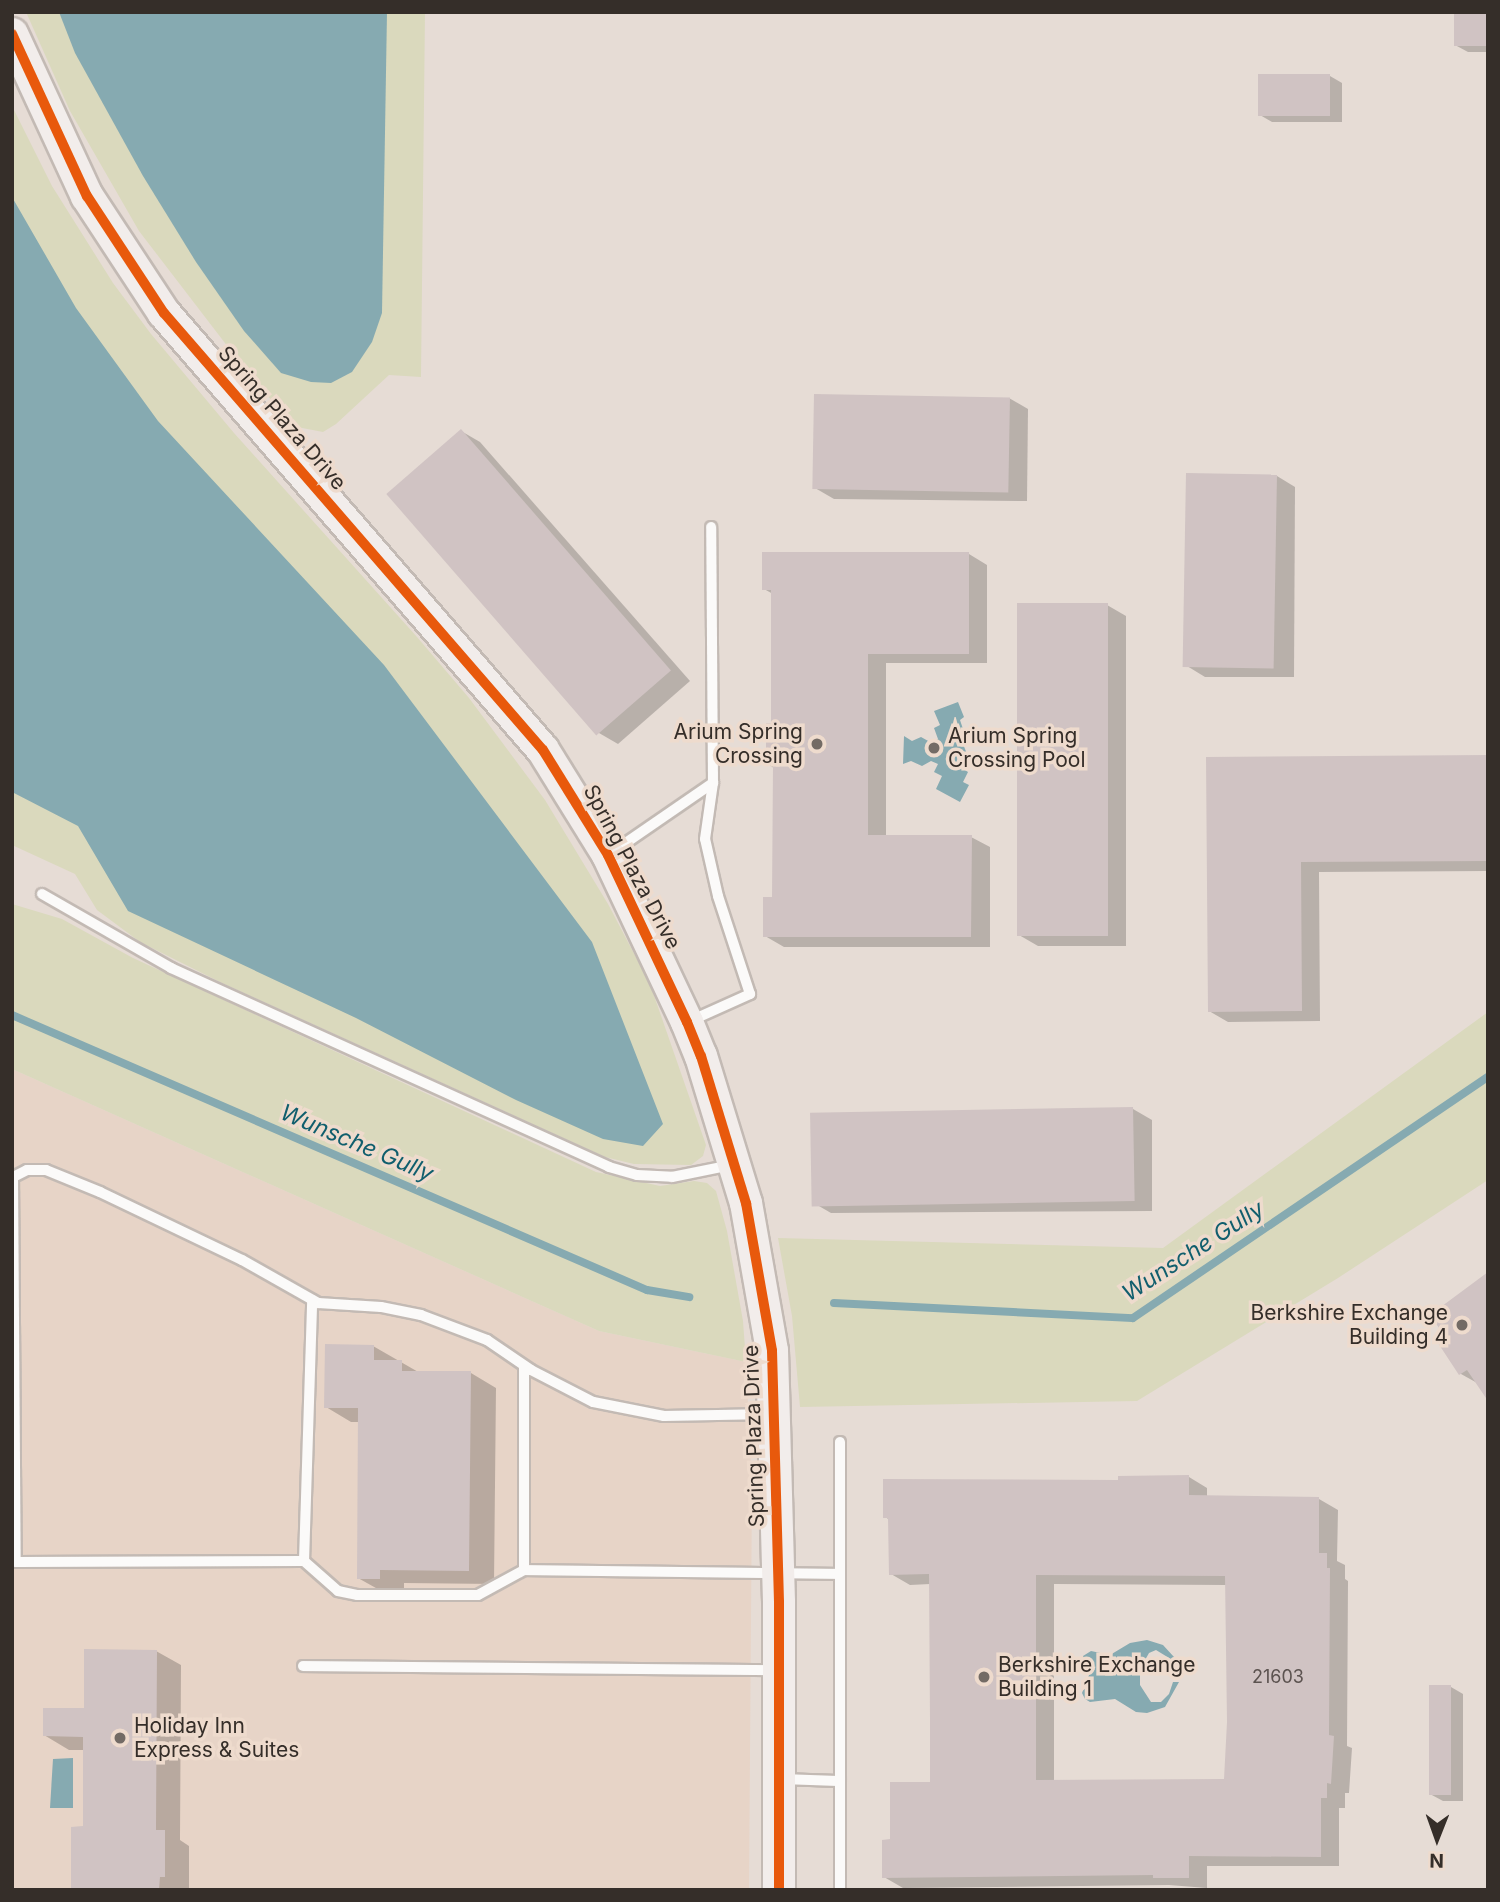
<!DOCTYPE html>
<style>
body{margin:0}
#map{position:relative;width:1500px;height:1902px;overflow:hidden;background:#e6dcd5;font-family:Inter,sans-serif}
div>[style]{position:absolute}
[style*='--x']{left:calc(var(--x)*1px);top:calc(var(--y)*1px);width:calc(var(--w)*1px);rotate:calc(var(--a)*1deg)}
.built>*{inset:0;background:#e7d4c7}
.green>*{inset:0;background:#dad9bd}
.water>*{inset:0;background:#86aab1}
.shadow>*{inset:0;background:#0003}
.stream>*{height:8px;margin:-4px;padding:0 4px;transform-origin:4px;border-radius:4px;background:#86aab1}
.building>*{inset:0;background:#d0c3c3;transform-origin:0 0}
.roads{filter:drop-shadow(2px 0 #c3bab4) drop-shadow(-2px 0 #c3bab4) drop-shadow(0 2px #c3bab4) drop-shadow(0 -2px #c3bab4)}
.lane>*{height:10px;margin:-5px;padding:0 5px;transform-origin:5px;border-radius:5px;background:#fbfaf9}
.secondary>*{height:32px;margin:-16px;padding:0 16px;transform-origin:16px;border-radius:16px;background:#f2edeb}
.cycleway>*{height:10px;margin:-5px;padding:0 5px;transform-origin:5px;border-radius:5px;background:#e8590c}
.dots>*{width:19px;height:19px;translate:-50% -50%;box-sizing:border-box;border:4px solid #eedbcd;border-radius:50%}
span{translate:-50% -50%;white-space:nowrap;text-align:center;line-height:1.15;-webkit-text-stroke:7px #eedbcd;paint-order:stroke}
.number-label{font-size:18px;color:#5c5350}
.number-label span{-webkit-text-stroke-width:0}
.street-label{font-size:21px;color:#352e29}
.poi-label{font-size:21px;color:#352e29}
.right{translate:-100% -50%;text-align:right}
.left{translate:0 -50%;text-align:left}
.water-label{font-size:23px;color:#105e6d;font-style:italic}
.frame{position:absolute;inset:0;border:14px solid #352e29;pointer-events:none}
.north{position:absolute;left:1402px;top:1804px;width:70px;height:70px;-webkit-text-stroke:5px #eedbcd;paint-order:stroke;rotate:181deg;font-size:19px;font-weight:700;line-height:28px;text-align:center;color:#352e29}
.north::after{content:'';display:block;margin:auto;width:24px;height:32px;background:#352e29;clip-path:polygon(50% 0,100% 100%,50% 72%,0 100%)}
</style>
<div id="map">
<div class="built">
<i style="clip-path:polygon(12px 1069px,599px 1331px,746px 1362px,752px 1485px,749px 1890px,12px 1890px)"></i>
</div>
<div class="green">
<i style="clip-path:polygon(26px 12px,425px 12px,421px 377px,389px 375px,336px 424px,323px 432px,297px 427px,258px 386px,139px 231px,70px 111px)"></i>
<i style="clip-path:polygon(12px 106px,52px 186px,113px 283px,151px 334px,234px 433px,417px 637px,469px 698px,545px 800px,608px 904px,650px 984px,706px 1145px,703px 1156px,691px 1165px,634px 1164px,605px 1157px,222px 983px,140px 942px,97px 910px,75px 874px,12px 845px)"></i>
<i style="clip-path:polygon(12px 904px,62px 919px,133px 958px,596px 1172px,660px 1186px,694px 1181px,707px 1183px,716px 1191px,727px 1231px,743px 1321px,746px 1362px,599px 1331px,12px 1069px)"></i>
<i style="clip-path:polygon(1488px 1012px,1488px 1180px,1338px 1278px,1137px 1401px,800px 1407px,792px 1316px,778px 1238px,1163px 1248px)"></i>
</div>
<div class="water">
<i style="clip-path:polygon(59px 12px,387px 12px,382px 313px,372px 342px,352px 372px,331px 383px,311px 382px,281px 373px,244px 331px,196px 262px,143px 176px,75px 53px)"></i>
<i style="clip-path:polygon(12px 197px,76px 308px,158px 421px,384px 665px,592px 942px,663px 1124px,643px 1146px,603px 1139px,516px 1100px,356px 1018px,128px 911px,78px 826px,12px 792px)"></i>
<i style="clip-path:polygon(958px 702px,964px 717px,960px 720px,964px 732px,959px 734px,967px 754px,960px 767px,968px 772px,963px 782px,969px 785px,960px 802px,936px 789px,942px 776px,934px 772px,938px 764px,931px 761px,922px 766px,911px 761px,903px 764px,904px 736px,912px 741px,921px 737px,930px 742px,938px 739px,934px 728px,940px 725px,934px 711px)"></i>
<i style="clip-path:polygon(1147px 1640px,1163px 1645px,1174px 1657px,1174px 1661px,1156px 1650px,1149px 1653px,1140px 1669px,1140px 1685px,1151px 1702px,1161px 1702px,1169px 1694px,1173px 1682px,1179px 1682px,1165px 1707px,1147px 1713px,1136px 1712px,1115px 1699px,1090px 1702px,1085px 1699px,1082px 1693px,1089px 1675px,1081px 1660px,1083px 1656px,1091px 1651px,1110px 1655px,1130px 1643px)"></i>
<i style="clip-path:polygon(73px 1758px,73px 1808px,50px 1808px,53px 1759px)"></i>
</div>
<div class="shadow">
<i style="clip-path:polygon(1488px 12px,1488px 52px,1468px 52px,1455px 45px)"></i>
<i style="clip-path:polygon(1330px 76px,1342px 83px,1342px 122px,1272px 122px,1260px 115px)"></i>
<i style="clip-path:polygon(1009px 398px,1028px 409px,1027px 501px,834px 499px,815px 488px)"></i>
<i style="clip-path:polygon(461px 431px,480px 442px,690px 681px,618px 744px,599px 733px)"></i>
<i style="clip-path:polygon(1277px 476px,1295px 487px,1294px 677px,1205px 677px,1187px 666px)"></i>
<i style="clip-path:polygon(969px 554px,987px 565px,987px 663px,886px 663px,886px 837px,971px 837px,990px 847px,990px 947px,784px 947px,765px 936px,774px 899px,774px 768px,767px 764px,772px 725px,773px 594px,764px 589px)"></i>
<i style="clip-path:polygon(1107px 605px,1126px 616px,1126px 946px,1038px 946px,1019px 935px)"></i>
<i style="clip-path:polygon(1488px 757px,1488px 871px,1319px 872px,1320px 1021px,1228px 1022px,1209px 1011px,1208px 759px)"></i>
<i style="clip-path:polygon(1133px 1109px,1152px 1120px,1152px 1211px,831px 1213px,812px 1202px)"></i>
<i style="clip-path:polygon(1446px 1335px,1479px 1384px,1461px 1374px)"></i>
<i style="clip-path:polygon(373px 1346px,420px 1373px,471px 1373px,496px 1388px,494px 1584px,404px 1583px,404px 1592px,383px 1592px,358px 1578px,359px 1422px,351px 1422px,326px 1407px)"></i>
<i style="clip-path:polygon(evenodd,1189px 1477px,1207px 1488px,1207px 1497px,1319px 1499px,1338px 1510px,1337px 1561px,1345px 1565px,1345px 1579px,1348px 1581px,1347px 1746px,1352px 1748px,1349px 1793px,1345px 1793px,1345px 1808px,1339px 1808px,1339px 1866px,1207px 1866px,1207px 1888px,1169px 1885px,903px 1888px,884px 1877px,892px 1841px,931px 1784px,930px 1584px,910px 1585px,891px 1574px,890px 1520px,885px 1517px,1120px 1481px,1189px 1477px,1054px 1584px,1226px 1585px,1229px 1722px,1226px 1781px,1054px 1782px,1054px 1584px)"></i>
<i style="clip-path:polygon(156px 1651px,181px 1665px,180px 1840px,189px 1846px,189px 1890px,73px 1890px,85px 1828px,85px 1750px,69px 1750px,44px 1735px,85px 1710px)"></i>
<i style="clip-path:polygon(1451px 1687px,1463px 1694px,1463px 1801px,1443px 1801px,1430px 1794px)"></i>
</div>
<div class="stream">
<i style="--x:12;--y:1015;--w:692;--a:23.42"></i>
<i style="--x:647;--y:1290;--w:43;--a:9.5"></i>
<i style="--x:834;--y:1303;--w:299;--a:2.9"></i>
<i style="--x:1133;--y:1318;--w:429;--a:-34.2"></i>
</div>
<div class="building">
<i style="left:1454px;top:12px;width:34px;height:34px"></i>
<i style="left:1258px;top:74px;width:72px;height:42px"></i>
<i style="left:814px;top:394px;width:196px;height:95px;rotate:1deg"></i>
<i style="left:461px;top:429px;width:320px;height:99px;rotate:49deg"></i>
<i style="left:1186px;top:473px;width:91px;height:194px;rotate:1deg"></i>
<i style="clip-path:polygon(762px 552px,969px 552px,969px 654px,868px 654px,868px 835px,972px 835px,971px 937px,763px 937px,763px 897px,772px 897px,773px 765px,766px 765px,766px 723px,771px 723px,771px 590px,762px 590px)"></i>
<i style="left:1017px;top:603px;width:91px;height:333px"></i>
<i style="clip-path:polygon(1488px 755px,1488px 861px,1301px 862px,1302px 1011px,1208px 1012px,1206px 757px)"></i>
<i style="left:1133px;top:1107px;width:94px;height:323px;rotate:89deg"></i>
<i style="clip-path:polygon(1488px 1272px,1488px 1401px,1467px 1370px,1459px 1375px,1436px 1340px,1444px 1335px,1430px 1315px)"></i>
<i style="clip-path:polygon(325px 1344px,374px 1345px,374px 1360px,402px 1360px,402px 1371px,471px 1371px,469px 1571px,380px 1570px,380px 1579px,357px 1579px,358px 1408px,324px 1408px)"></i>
<i style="clip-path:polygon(evenodd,1189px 1475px,1189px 1495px,1319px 1497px,1319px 1553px,1327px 1553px,1327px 1568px,1330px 1568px,1329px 1735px,1334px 1736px,1331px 1784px,1327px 1783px,1327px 1798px,1321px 1798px,1321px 1857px,1189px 1856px,1189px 1878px,1153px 1878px,1153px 1875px,882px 1878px,882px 1840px,890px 1839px,890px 1782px,930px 1782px,930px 1722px,929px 1574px,889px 1575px,888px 1518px,883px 1518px,883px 1479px,1118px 1480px,1118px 1476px,1189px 1475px,1036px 1575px,1225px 1576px,1227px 1722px,1224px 1779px,1036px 1780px,1036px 1575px)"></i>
<i style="clip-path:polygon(84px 1649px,157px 1650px,156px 1830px,165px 1830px,165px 1877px,160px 1877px,159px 1890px,71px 1890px,71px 1827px,83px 1826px,83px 1737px,43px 1736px,43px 1708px,84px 1708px)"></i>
<i style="left:1429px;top:1685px;width:22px;height:110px"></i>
</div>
<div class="roads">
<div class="lane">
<i style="--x:611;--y:853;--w:124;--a:-34.5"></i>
<i style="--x:42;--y:894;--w:149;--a:29.8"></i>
<i style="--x:171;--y:968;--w:481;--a:24.4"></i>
<i style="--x:609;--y:1167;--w:29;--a:16"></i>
<i style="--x:637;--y:1175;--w:35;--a:3"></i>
<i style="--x:672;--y:1177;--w:60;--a:-11.5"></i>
<i style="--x:690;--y:1021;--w:66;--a:-24.2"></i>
<i style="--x:750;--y:994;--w:103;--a:-108.1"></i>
<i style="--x:718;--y:896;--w:58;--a:-102.8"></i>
<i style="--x:705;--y:839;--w:57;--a:-81.9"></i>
<i style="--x:713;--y:783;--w:256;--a:-90.4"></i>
<i style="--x:524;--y:1366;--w:204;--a:90"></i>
<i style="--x:771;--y:1414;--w:107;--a:178.9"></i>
<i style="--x:664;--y:1416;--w:72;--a:-168.8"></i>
<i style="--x:593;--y:1402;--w:70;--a:-152.7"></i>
<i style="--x:531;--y:1370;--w:53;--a:-145.7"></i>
<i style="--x:487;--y:1340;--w:71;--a:-159.3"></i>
<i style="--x:421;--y:1315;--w:41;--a:-168.7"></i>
<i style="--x:381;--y:1307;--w:63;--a:-176.4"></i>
<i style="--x:318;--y:1303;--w:87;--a:-150.5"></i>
<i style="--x:242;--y:1260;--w:157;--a:-154.4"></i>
<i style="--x:100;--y:1192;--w:58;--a:-157.8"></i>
<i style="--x:46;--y:1170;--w:19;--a:180"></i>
<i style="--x:27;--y:1170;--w:16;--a:153"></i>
<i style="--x:13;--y:1177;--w:385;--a:89.6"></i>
<i style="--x:16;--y:1562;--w:288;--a:-0.2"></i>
<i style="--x:304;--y:1561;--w:45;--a:41.4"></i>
<i style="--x:338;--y:1591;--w:19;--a:12"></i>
<i style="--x:357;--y:1595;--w:121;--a:0"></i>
<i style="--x:478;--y:1595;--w:52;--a:-28.5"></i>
<i style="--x:524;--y:1570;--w:316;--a:0.7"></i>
<i style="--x:304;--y:1561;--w:261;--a:-88.2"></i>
<i style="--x:303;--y:1666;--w:474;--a:0.5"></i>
<i style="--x:780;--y:1779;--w:60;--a:1.9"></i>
<i style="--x:840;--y:1890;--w:448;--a:-90"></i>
</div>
<div class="secondary">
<i style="--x:12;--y:34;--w:179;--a:65.2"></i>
<i style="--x:87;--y:196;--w:140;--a:56.7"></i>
<i style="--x:164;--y:313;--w:578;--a:49.07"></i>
<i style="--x:543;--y:750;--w:123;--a:58.2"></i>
<i style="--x:608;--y:855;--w:185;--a:64.7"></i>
<i style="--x:687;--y:1022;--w:37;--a:68"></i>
<i style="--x:701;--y:1056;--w:154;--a:73"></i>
<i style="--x:746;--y:1203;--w:150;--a:80"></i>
<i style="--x:772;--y:1351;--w:251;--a:88.4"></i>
<i style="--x:779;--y:1602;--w:288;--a:90"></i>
</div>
</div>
<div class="cycleway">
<i style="--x:12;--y:34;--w:179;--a:65.2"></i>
<i style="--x:87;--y:196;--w:140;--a:56.7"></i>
<i style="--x:164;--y:313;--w:578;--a:49.07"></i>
<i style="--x:543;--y:750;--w:123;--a:58.2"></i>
<i style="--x:608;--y:855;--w:185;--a:64.7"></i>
<i style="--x:687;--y:1022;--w:37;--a:68"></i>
<i style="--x:701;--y:1056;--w:154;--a:73"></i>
<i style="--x:746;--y:1203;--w:150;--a:80"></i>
<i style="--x:772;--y:1351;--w:251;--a:88.4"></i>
<i style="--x:779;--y:1602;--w:288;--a:90"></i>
</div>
<div class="dots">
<i style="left:817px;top:744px;background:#736b65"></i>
<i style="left:934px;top:748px;background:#736b65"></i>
<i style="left:1462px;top:1325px;background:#736b65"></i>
<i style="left:984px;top:1677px;background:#736b65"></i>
<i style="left:120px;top:1738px;background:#736b65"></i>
</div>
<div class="number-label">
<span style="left:1278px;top:1677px">21603</span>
</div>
<div class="street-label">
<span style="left:282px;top:418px;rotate:49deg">Spring Plaza Drive</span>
<span style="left:632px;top:867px;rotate:62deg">Spring Plaza Drive</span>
<span style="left:754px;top:1436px;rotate:-92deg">Spring Plaza Drive</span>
</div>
<div class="poi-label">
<span class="right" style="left:803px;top:744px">Arium Spring<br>Crossing</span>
<span class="left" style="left:948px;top:748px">Arium Spring<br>Crossing Pool</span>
<span class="right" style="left:1448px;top:1325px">Berkshire Exchange<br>Building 4</span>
<span class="left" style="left:998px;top:1677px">Berkshire Exchange<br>Building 1</span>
<span class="left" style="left:134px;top:1738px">Holiday Inn<br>Express &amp; Suites</span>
</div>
<div class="water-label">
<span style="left:357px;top:1143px;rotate:23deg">Wunsche Gully</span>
<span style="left:1193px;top:1251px;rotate:-33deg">Wunsche Gully</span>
</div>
<div class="frame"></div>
<div class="north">N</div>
</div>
